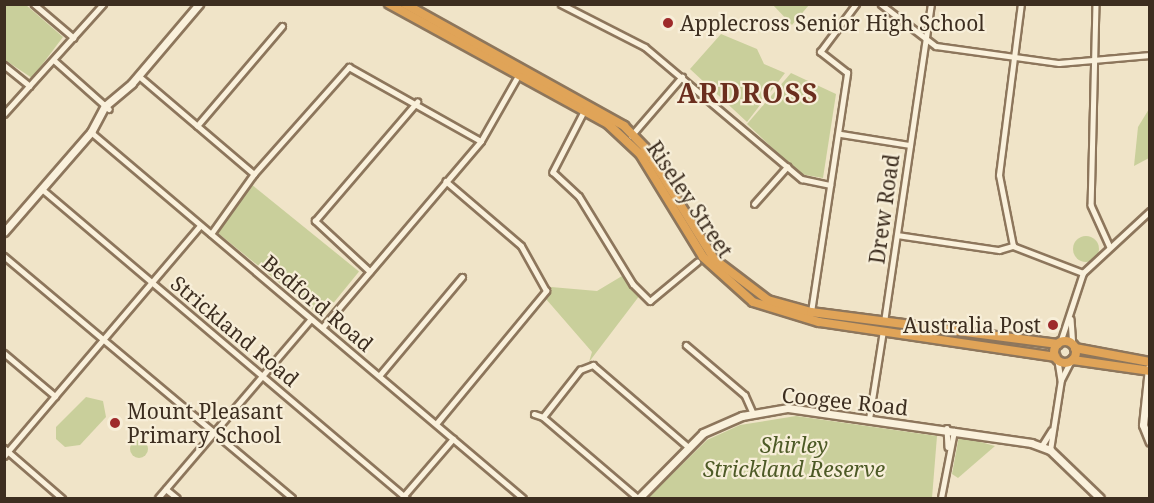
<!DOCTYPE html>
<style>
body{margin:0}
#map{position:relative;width:1154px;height:503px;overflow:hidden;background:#f0e4c8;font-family:"Noto Serif",serif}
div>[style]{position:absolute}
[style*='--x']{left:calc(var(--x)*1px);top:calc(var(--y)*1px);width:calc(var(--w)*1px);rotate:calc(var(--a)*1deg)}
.green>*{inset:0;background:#c9cf9b;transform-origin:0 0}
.round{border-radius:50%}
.roads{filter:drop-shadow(2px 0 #8d765c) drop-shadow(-2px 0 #8d765c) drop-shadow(0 2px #8d765c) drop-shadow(0 -2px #8d765c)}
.street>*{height:4.5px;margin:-2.25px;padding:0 2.25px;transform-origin:2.25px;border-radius:2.25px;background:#faf1dc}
.secondary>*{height:7px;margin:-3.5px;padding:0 3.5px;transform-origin:3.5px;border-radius:3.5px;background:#faf1dc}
.highway>*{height:8px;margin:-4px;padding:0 4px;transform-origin:4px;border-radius:4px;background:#e0a458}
.highway>.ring{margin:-4px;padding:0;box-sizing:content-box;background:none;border:8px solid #e0a458;border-radius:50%}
.dots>*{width:16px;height:16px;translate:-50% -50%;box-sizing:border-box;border:3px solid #f7eed8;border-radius:50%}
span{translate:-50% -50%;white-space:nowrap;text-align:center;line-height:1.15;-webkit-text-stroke:4.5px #f7eed8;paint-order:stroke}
.poi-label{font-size:21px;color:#3d2e20}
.left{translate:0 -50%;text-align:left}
.right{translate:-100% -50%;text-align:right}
.street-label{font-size:21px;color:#3d2e20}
.park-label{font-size:21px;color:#4d5a26;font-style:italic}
.district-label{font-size:27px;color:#6b2e1e;font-weight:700;letter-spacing:1.5px}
.frame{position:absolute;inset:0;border:6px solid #3d2e20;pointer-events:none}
</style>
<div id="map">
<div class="green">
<i style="clip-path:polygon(5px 4px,26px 5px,63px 37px,32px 78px,5px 60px)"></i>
<i style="clip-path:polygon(773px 5px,773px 4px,809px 5px,792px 25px)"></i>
<i style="clip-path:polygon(721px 34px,757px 49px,764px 64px,785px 73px,747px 122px,690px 69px)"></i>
<i style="clip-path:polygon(791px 73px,836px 94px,823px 178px,800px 174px,747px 124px)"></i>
<i style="clip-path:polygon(1149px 109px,1149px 158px,1134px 166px,1138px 127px)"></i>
<i style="left:251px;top:184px;width:139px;height:59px;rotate:39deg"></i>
<i class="round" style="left:1073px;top:236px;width:26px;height:26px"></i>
<i style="clip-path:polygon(627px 273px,640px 295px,589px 362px,592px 352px,546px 299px,551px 287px,597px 291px)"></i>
<i style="clip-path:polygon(86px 397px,103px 401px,106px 417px,80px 445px,65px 447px,56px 439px,56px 427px)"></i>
<i style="clip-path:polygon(796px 416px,937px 436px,932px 498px,648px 498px,707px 440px,740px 425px)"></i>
<i style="clip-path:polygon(959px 436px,995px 446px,958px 478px,952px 474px)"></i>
<i class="round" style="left:130px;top:440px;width:18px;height:18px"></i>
</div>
<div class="roads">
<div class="street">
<i style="--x:34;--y:4;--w:52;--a:40.4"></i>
<i style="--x:561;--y:4;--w:94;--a:27.1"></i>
<i style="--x:645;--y:47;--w:205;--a:40.1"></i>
<i style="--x:802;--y:179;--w:29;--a:12"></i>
<i style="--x:881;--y:4;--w:69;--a:37.4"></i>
<i style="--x:936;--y:46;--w:124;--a:7.9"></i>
<i style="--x:1059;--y:63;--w:91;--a:-5"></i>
<i style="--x:1096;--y:4;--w:201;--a:91.4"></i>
<i style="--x:1091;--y:205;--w:46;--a:65.7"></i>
<i style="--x:55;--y:61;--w:72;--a:41.6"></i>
<i style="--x:4;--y:65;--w:33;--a:39"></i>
<i style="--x:139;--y:76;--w:151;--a:40.4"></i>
<i style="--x:585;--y:110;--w:70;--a:117.3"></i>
<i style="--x:553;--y:172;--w:35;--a:43"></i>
<i style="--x:579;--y:196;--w:103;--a:58.5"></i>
<i style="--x:633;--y:284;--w:24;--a:45"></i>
<i style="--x:650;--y:301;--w:61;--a:-39.7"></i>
<i style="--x:4;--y:114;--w:148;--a:-48"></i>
<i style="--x:197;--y:126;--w:131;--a:-49.6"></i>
<i style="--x:91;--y:132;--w:566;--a:40.27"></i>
<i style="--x:841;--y:134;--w:70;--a:9.1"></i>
<i style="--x:631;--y:136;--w:78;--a:-49.2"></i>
<i style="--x:42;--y:189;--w:478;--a:40.3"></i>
<i style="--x:754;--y:204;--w:50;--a:-48.3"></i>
<i style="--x:211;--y:234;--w:74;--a:-54.4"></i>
<i style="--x:254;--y:174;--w:143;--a:-48.4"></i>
<i style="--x:349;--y:67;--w:151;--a:29.3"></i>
<i style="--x:897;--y:235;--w:103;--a:8.4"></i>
<i style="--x:999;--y:250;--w:15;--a:-16"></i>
<i style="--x:1013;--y:246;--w:72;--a:-101.2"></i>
<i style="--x:999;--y:175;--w:172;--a:-82.7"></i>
<i style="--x:1013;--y:246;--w:75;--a:21.1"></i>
<i style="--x:4;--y:256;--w:376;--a:40"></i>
<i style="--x:370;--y:272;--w:75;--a:-137.2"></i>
<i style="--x:315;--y:221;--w:157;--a:-49.4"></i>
<i style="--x:811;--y:312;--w:242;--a:-81.4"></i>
<i style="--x:847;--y:73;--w:34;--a:-142"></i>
<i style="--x:820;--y:52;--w:60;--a:-53.1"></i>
<i style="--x:1071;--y:319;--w:26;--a:86"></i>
<i style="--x:884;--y:322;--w:321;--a:-81.6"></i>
<i style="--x:322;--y:328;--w:245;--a:-49.6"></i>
<i style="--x:481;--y:141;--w:75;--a:-60.4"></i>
<i style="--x:1060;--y:343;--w:74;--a:-71.8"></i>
<i style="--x:1083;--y:273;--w:91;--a:-42.8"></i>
<i style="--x:686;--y:345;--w:77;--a:40.3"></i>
<i style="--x:745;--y:395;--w:20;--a:66"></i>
<i style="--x:4;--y:353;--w:67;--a:40.1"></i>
<i style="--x:1058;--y:361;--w:19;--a:81"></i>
<i style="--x:379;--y:376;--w:129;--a:-50"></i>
<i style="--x:534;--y:414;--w:9;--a:18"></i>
<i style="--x:543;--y:417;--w:125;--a:40.5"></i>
<i style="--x:543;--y:417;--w:60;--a:-51.8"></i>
<i style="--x:580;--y:370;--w:14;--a:-21"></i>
<i style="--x:593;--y:365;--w:123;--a:40.7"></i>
<i style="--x:869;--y:419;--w:89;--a:-81"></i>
<i style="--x:436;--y:424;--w:173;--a:-50.4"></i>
<i style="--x:546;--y:291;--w:51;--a:-119.1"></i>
<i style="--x:521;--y:246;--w:99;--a:-139.5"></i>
<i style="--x:947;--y:428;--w:19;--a:87"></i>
<i style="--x:1041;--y:447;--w:19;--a:-58"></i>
<i style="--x:4;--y:448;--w:77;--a:40.8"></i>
<i style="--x:1050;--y:450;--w:71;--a:-81.1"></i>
<i style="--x:1061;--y:380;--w:20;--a:-63"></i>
<i style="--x:4;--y:456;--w:302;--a:-49.6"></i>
<i style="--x:166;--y:489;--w:14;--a:39"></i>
<i style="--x:158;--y:498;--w:235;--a:-49.5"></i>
<i style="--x:402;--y:498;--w:78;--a:-49.2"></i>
<i style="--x:941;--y:498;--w:68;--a:-79"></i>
</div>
<div class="secondary">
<i style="--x:4;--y:232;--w:133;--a:-49"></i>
<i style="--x:91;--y:132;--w:30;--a:-62"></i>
<i style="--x:105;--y:106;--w:35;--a:-40"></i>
<i style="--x:132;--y:83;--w:104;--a:-49.7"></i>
<i style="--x:1149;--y:368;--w:57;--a:96"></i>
<i style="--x:1143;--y:425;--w:18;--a:68"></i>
<i style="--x:639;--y:498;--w:91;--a:-45.4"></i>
<i style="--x:703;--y:433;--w:43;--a:-23.6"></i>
<i style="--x:742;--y:416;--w:47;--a:-9.9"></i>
<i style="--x:788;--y:408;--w:246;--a:8.2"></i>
<i style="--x:1031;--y:443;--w:20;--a:20"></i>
<i style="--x:1050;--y:450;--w:69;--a:43.8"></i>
</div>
<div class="highway">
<i style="--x:389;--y:4;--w:250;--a:28.7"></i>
<i style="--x:608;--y:124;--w:44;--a:43.2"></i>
<i style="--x:640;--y:154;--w:121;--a:58.5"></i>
<i style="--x:703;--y:257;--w:67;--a:42"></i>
<i style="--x:753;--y:302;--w:69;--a:16.9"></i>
<i style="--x:819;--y:322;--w:239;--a:8.4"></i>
<i style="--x:405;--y:4;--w:251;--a:29.1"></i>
<i style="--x:624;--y:126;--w:30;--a:46"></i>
<i style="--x:645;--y:148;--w:131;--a:58.1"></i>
<i style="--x:714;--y:259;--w:68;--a:37.2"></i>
<i style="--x:768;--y:300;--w:45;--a:15.6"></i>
<i style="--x:811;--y:312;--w:249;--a:7.4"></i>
<i class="ring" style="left:1054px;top:341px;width:14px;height:14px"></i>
<i style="--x:1075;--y:348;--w:76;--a:10.6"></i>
<i style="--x:1073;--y:360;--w:78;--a:8.1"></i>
</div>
</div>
<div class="dots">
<i style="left:668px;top:23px;background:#9e2a2b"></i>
<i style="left:1053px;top:325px;background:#9e2a2b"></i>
<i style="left:115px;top:423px;background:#9e2a2b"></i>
</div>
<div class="poi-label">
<span class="left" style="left:680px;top:23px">Applecross Senior High School</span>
<span class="right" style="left:1041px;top:325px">Australia Post</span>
<span class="left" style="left:127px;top:423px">Mount Pleasant<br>Primary School</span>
</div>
<div class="street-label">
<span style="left:690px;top:199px;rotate:56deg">Riseley Street</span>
<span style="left:884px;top:209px;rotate:-82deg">Drew Road</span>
<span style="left:318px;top:303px;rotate:40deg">Bedford Road</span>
<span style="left:235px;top:331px;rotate:40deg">Strickland Road</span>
<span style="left:845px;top:401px;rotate:6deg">Coogee Road</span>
</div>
<div class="park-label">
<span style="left:794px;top:457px">Shirley<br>Strickland Reserve</span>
</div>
<div class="district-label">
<span style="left:748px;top:93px">ARDROSS</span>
</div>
<div class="frame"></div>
</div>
